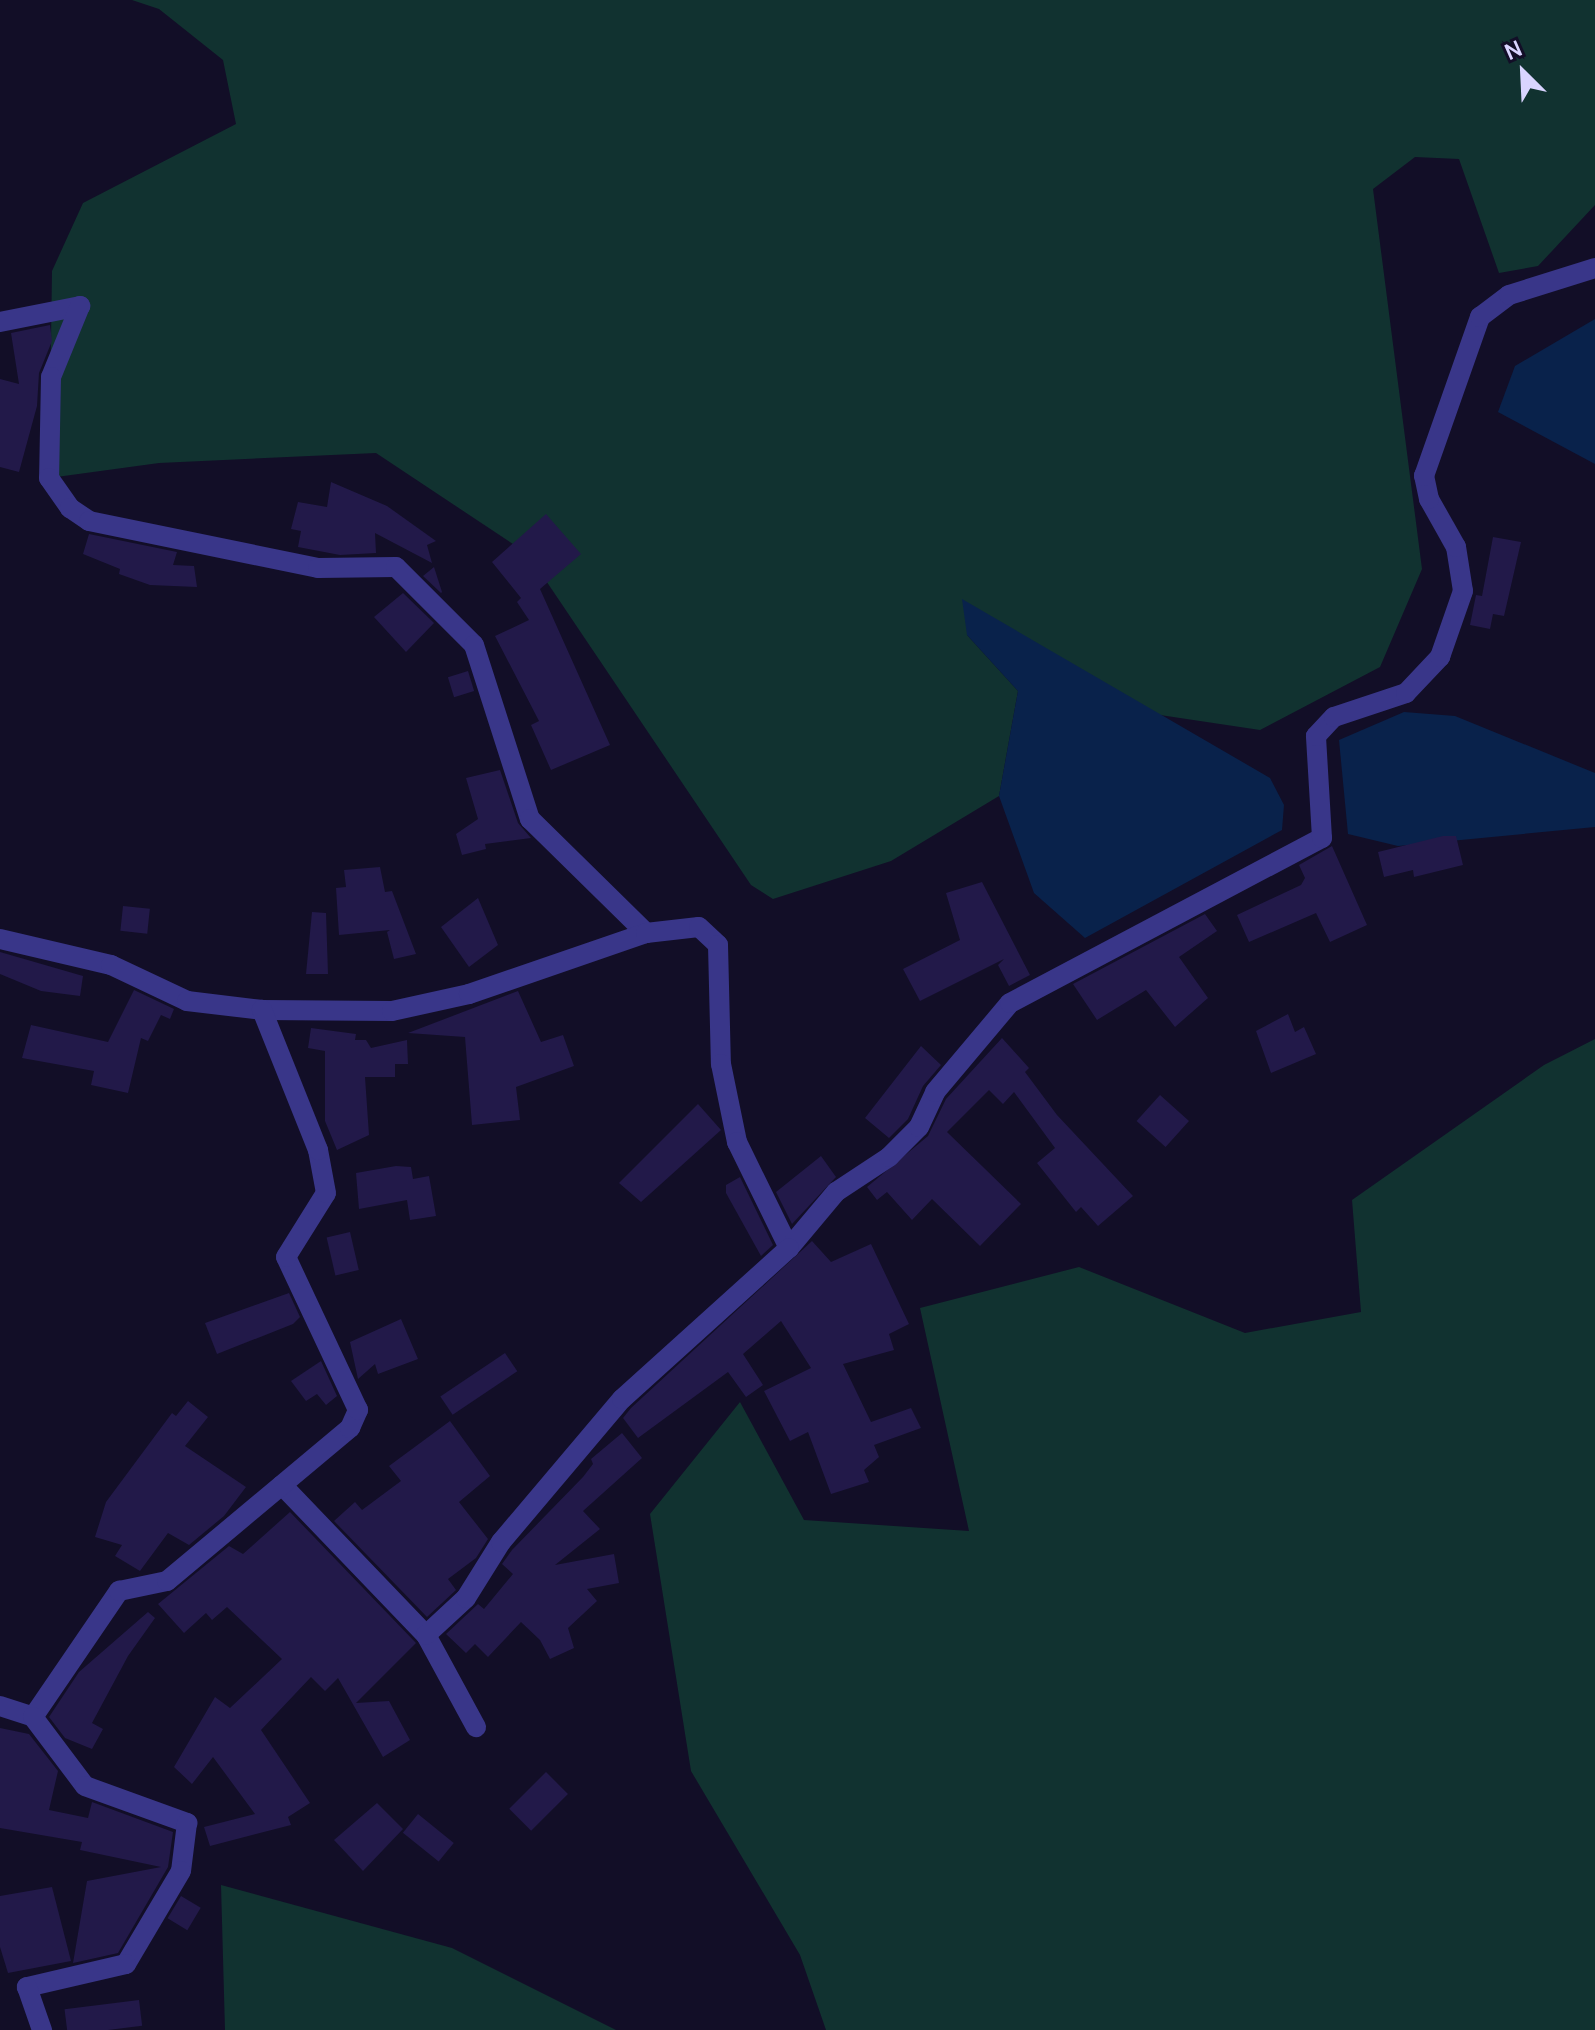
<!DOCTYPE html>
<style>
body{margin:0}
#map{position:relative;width:1595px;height:2030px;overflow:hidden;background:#120e27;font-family:Manrope,sans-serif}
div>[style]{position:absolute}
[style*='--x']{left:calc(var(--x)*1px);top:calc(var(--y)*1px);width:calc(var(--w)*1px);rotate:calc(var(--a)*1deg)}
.green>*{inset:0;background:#113230}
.water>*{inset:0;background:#09224b}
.building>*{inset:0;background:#221949;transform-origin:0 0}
.minor>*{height:20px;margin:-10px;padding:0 10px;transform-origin:10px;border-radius:10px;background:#393689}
span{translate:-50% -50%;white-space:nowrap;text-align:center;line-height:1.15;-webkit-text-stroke:7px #120e27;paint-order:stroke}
.north{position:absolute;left:1483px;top:32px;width:80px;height:80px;-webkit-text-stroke:6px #120e27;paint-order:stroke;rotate:336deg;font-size:22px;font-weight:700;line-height:32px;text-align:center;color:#d9d4ff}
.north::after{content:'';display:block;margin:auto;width:28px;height:36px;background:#d9d4ff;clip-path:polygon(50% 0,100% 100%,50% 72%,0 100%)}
</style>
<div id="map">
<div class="green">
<i style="clip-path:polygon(132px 0,1595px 0,1595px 205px,1538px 266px,1499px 273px,1459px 159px,1415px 157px,1373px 189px,1422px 569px,1380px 667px,1260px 730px,1160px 715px,1097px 682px,967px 635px,1018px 691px,999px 796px,891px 861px,773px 899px,751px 885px,528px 554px,376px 453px,159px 463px,49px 478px,52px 271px,83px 203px,236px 124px,223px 60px,159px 9px)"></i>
<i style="clip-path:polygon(1595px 1039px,1595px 2030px,826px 2030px,800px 1955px,691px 1771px,650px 1514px,740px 1402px,804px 1520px,969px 1531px,920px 1308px,1079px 1267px,1245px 1333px,1361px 1312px,1352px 1200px,1544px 1065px)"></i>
<i style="clip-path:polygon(221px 1885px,452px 1948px,616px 2030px,225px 2030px)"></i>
</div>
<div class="water">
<i style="clip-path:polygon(1595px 319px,1595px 464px,1498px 412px,1515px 366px)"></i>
<i style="clip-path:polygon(962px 599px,1270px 778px,1284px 805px,1282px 830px,1085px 938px,1034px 893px,999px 796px,1018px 691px,967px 635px)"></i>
<i style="clip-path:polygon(1404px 712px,1455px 716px,1595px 773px,1595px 827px,1398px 846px,1348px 834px,1339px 740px)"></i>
</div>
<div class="building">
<i style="clip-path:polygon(50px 325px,52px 341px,39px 373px,37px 406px,19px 472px,0 467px,0 379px,19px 384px,11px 333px)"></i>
<i style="clip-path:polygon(331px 482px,387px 506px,436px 541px,427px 545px,432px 563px,375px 533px,376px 553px,340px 555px,298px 547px,301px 531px,291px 529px,298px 502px,327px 507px)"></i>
<i style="clip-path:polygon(546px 514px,581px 554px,540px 589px,610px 745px,551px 770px,531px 725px,539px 721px,495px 636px,529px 620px,517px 602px,521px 598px,492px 562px)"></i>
<i style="clip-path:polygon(89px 534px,177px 552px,173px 565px,194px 566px,197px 587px,150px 585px,119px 574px,120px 569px,83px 554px)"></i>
<i style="clip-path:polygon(1493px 537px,1521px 542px,1504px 616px,1493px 614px,1490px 629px,1470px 625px,1476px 595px,1482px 596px)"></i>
<i style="clip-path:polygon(434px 567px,442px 592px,441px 593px,423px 576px)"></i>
<i style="clip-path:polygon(403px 593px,434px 623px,406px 652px,374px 617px)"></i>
<i style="left:468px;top:671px;width:21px;height:21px;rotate:73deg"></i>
<i style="clip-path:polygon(500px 770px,518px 823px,531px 838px,485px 844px,486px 849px,462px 855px,456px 834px,478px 819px,466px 778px)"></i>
<i style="clip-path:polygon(1443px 836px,1456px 836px,1463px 865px,1414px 877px,1413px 870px,1384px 877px,1378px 852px)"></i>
<i style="clip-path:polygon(1332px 846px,1367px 925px,1330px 942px,1316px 913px,1249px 942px,1237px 915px,1301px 885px,1305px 878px,1299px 865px)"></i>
<i style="clip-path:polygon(380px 867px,385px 892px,392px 891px,416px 954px,394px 959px,387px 932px,390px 930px,339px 935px,336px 888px,346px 887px,344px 870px)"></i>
<i style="clip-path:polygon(982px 882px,1030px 975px,1009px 986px,998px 965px,1004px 959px,920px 1001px,903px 969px,960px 940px,946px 893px)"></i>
<i style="clip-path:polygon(478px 898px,498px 945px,469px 967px,441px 927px)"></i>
<i style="left:123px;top:906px;width:27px;height:25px;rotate:6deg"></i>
<i style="clip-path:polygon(312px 912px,326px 913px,328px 974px,306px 974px)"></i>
<i style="clip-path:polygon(1205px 914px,1217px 931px,1179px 957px,1208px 998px,1175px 1027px,1146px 990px,1097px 1020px,1073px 984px)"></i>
<i style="clip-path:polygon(0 952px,83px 976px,80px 996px,41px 991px,0 974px)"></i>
<i style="clip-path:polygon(134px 990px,174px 1009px,170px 1019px,161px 1015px,148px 1041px,141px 1038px,128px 1093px,91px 1085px,94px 1071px,22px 1058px,31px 1025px,108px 1042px)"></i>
<i style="clip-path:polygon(518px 991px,541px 1042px,563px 1035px,574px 1066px,516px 1087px,520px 1120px,472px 1125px,465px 1037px,408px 1033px)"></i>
<i style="clip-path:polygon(1288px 1014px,1295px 1032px,1304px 1027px,1316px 1054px,1271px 1073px,1256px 1031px)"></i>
<i style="clip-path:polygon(311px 1028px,356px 1034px,355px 1040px,366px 1040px,371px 1048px,407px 1040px,408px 1064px,395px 1064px,395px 1077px,365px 1077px,369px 1135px,337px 1150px,325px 1121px,325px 1051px,308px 1048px)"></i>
<i style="clip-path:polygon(1002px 1038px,1029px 1068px,1025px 1072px,1057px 1115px,1133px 1196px,1098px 1226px,1081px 1207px,1076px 1212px,1037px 1163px,1055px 1148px,1014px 1092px,1003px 1104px,989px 1090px,947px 1132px,1021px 1204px,980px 1246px,932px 1199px,912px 1220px,887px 1192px,877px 1200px,867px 1187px,928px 1136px,946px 1099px)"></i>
<i style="clip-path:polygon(921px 1046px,941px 1065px,923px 1086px,908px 1119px,889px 1138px,865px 1118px)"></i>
<i style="left:1160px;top:1095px;width:39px;height:35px;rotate:42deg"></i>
<i style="clip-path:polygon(698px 1104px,721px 1130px,641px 1202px,619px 1183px)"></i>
<i style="clip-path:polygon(821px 1156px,836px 1177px,792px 1224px,776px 1192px)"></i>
<i style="clip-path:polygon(396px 1166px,411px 1167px,413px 1179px,429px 1176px,436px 1216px,410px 1220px,407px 1200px,359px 1209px,356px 1173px)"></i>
<i style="clip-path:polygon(740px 1177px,773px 1245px,761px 1256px,726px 1193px,726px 1185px)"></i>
<i style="left:350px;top:1232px;width:39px;height:24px;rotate:77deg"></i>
<i style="clip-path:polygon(812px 1241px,831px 1262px,871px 1244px,909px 1324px,889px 1334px,894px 1350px,843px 1364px,871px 1422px,911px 1408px,921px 1428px,874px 1445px,879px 1457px,864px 1470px,869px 1482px,831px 1494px,808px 1432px,790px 1441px,764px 1391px,811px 1368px,781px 1321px,743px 1354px,763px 1385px,746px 1397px,728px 1372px,638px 1438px,623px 1418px,631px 1408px)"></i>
<i style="clip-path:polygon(289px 1293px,300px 1317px,293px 1324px,217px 1354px,205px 1323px)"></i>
<i style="clip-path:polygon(401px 1319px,418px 1359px,378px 1374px,375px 1364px,358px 1379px,350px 1342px)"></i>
<i style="left:505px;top:1353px;width:22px;height:78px;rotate:56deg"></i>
<i style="clip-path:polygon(321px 1361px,337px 1396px,326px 1405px,317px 1394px,306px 1401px,291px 1381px)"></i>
<i style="clip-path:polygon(188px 1401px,208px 1417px,185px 1446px,246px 1487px,224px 1516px,189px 1545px,168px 1533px,140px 1571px,115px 1556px,122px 1545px,95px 1537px,106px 1502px,172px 1413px,176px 1416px)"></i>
<i style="clip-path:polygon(450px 1421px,490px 1476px,459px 1502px,488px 1539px,476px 1558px,448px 1579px,456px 1590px,427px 1617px,334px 1521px,355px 1502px,362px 1510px,401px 1481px,389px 1466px)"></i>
<i style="clip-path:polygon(622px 1433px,642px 1458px,583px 1511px,600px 1529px,555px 1565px,614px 1554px,619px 1583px,587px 1589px,597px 1601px,568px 1628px,574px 1648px,550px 1659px,540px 1640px,521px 1622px,488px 1657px,475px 1644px,466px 1653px,446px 1634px,478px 1604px,484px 1609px,513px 1574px,502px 1564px,512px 1550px,583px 1477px,593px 1464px,591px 1459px)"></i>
<i style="clip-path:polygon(290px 1512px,416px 1643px,356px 1703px,389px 1701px,410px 1740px,383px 1757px,338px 1678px,325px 1691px,311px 1677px,261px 1730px,310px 1803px,288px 1817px,291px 1825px,210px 1846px,204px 1827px,255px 1814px,213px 1757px,192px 1784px,174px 1767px,215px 1697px,230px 1708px,282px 1659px,227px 1607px,212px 1620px,206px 1613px,184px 1633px,158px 1604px,229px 1546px,243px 1554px)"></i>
<i style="clip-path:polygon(148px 1612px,155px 1618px,128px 1656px,92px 1723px,103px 1729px,92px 1749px,65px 1738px,49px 1717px,79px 1672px)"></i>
<i style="clip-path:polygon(0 1728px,29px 1734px,58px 1771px,49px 1810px,88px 1818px,92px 1802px,173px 1832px,168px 1867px,118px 1953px,73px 1963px,87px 1881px,161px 1867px,80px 1850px,82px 1842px,0 1828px)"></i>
<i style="left:546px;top:1772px;width:31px;height:52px;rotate:45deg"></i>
<i style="clip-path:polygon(377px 1803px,403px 1829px,363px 1871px,334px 1840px)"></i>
<i style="left:418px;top:1814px;width:46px;height:24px;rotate:39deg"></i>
<i style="clip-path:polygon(52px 1887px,71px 1961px,8px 1973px,0 1947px,0 1896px)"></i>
<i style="left:181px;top:1896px;width:23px;height:26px;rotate:31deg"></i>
<i style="left:139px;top:2000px;width:26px;height:75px;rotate:83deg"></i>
</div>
<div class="minor">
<i style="--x:0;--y:322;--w:82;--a:-11.3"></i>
<i style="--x:80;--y:306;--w:77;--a:112.2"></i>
<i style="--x:51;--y:377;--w:101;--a:91.1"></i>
<i style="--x:49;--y:478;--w:37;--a:55"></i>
<i style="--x:70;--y:508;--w:23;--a:34"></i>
<i style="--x:89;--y:521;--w:234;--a:11.6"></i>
<i style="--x:318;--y:568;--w:78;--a:-0.7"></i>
<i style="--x:396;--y:567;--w:110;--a:45"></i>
<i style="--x:474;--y:645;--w:183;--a:72.2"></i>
<i style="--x:530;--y:819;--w:163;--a:44.5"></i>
<i style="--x:0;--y:939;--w:114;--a:13.2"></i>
<i style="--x:111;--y:965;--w:84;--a:25.3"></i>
<i style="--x:187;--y:1001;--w:76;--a:6.8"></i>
<i style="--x:262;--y:1010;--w:130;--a:0.4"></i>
<i style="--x:392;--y:1011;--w:79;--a:-12.4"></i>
<i style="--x:469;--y:994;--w:187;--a:-19"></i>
<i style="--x:646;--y:933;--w:53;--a:-6.5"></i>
<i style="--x:699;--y:927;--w:26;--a:43"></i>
<i style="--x:718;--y:945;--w:119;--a:88.6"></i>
<i style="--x:721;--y:1064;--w:80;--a:78.4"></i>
<i style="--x:737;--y:1142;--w:118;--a:63.9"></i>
<i style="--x:789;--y:1248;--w:73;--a:-50"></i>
<i style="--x:836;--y:1192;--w:64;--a:-33.4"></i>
<i style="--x:889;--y:1157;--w:42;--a:-45"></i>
<i style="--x:919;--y:1127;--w:38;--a:-65"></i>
<i style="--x:935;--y:1092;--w:116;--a:-49.9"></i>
<i style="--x:1010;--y:1003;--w:353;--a:-27.9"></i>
<i style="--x:1322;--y:838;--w:102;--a:-93.4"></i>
<i style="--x:1316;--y:736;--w:26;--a:-47"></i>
<i style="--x:1334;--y:717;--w:76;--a:-18.4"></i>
<i style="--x:1406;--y:693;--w:50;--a:-46.6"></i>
<i style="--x:1440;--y:657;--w:70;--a:-70.8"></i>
<i style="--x:1463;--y:591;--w:45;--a:-99"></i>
<i style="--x:1456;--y:547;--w:55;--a:-119.4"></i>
<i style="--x:1429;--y:499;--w:24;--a:-102"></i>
<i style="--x:1424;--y:476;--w:169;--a:-70.6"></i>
<i style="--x:1480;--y:317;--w:36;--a:-37"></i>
<i style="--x:1509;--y:295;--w:90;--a:-17.4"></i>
<i style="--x:282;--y:1485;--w:208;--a:46.2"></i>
<i style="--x:426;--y:1635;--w:105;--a:61.5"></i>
<i style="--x:426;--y:1635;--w:54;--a:-42.8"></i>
<i style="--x:466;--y:1598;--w:66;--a:-58"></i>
<i style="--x:501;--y:1542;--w:187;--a:-49.8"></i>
<i style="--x:622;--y:1399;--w:225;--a:-42.1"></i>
<i style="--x:0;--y:1706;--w:35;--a:18"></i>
<i style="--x:33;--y:1717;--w:153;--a:-55.7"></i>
<i style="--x:119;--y:1591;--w:49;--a:-11.8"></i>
<i style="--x:167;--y:1581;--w:239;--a:-39.9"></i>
<i style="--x:350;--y:1428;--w:20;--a:-66"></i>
<i style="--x:358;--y:1410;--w:169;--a:-115.2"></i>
<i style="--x:286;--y:1257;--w:75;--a:-58"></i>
<i style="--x:326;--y:1193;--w:44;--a:-100.5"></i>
<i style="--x:318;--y:1150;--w:151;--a:-111.8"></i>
<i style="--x:33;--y:1717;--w:86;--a:53"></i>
<i style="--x:85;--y:1786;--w:109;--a:19.9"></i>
<i style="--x:187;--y:1823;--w:48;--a:97.1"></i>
<i style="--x:181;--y:1871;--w:108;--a:120.6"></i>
<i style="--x:126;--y:1964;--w:102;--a:166.9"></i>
<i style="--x:27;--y:1987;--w:46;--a:70.8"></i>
</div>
<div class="north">N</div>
</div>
